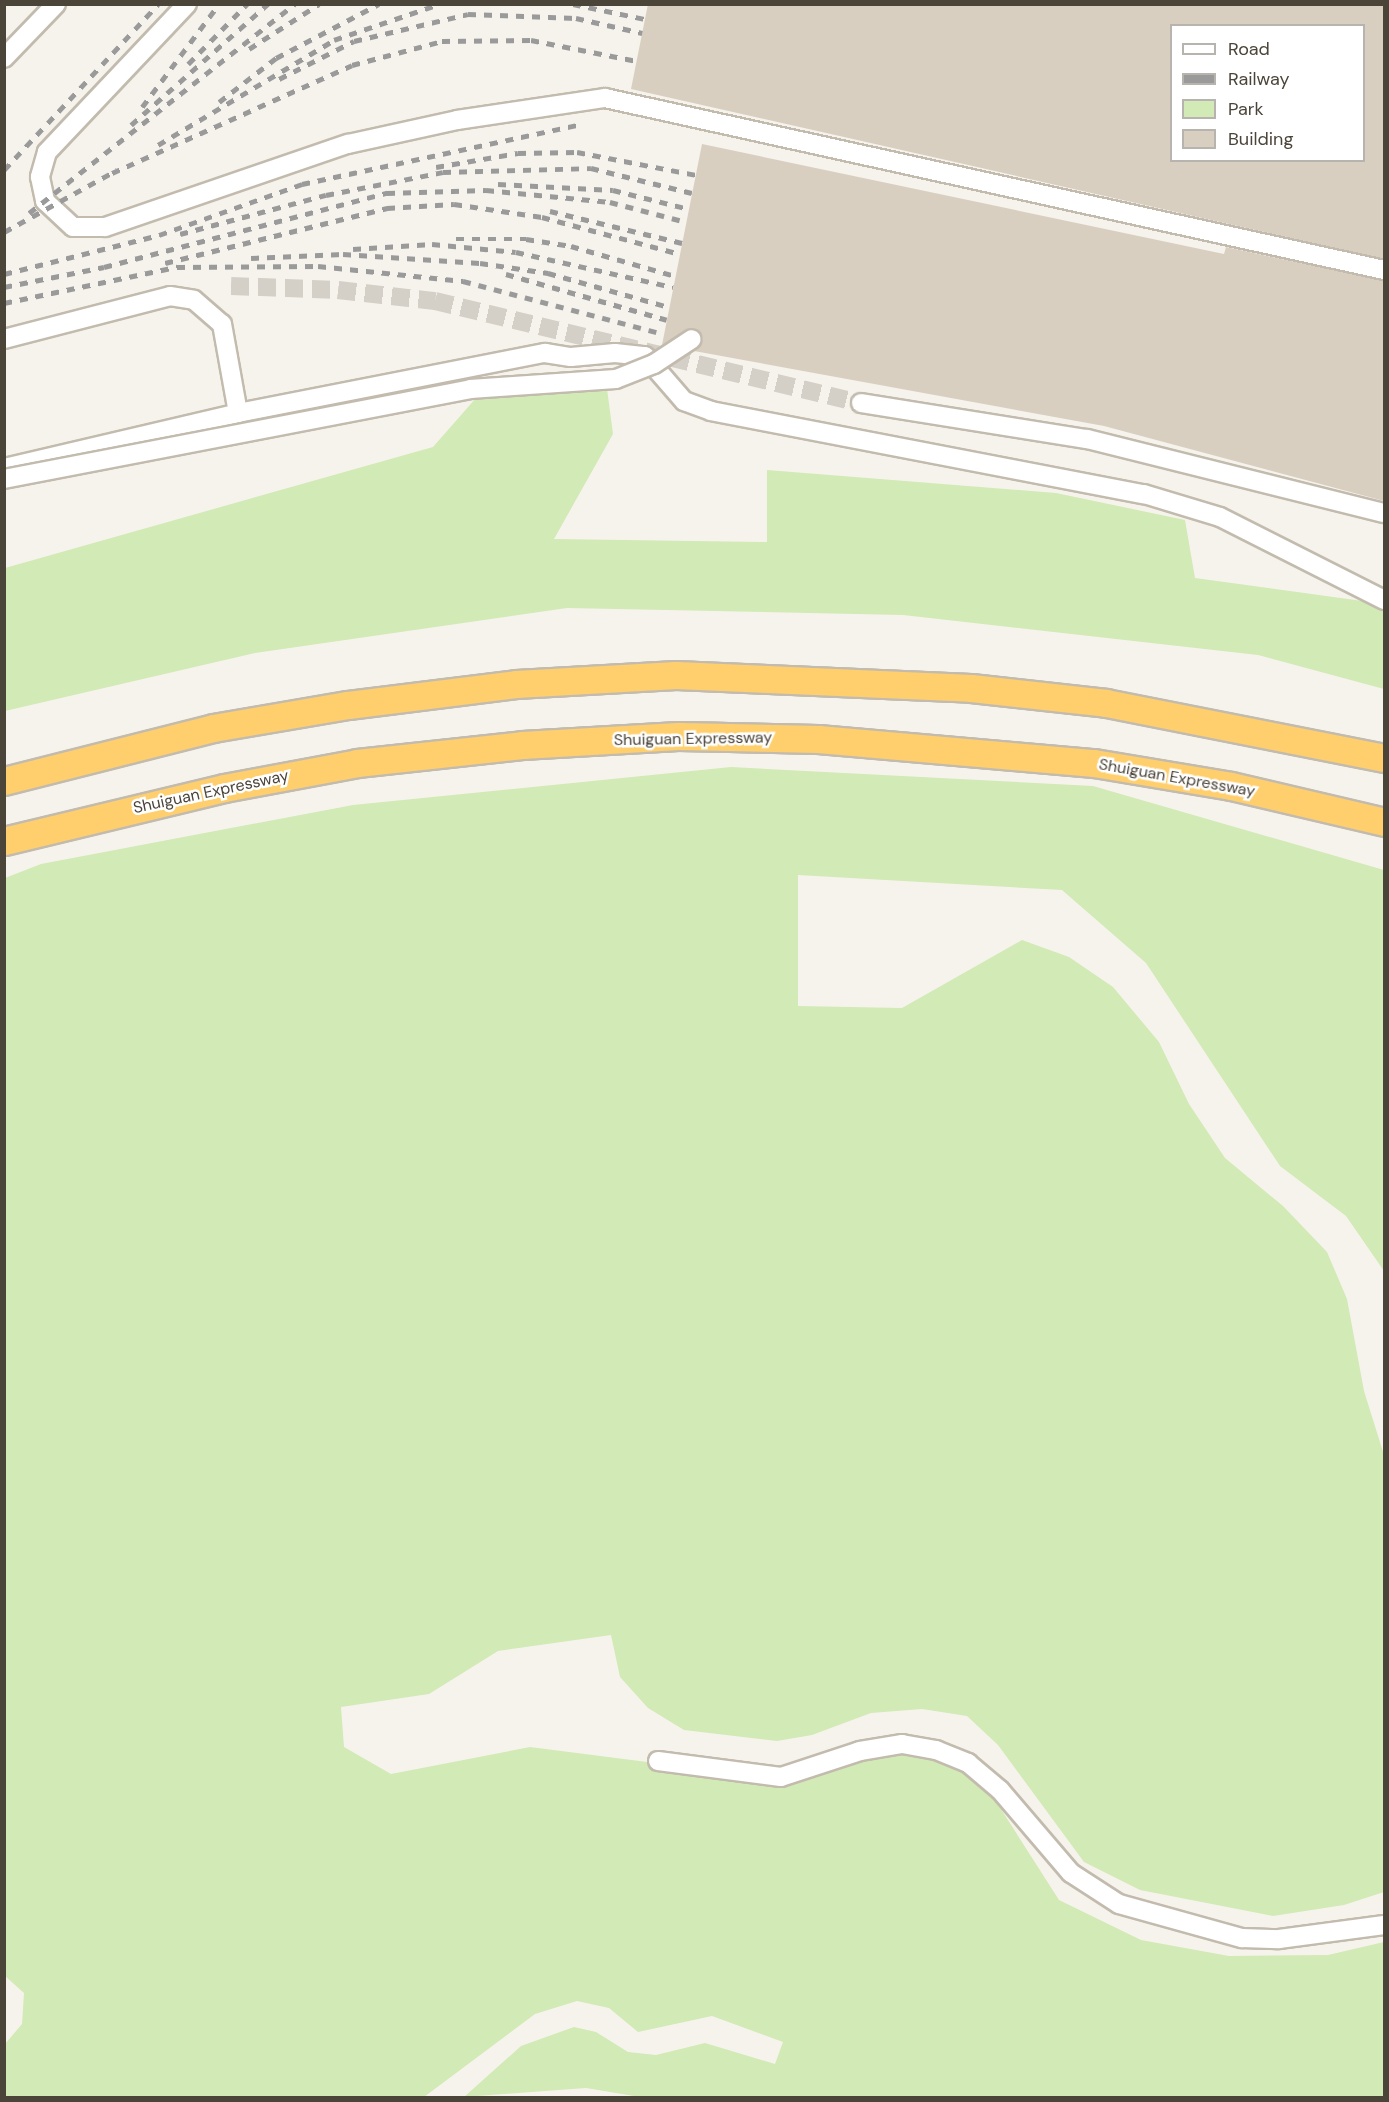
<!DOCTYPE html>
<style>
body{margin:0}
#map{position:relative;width:1389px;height:2102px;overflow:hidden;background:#f6f3ec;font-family:"DM Sans",sans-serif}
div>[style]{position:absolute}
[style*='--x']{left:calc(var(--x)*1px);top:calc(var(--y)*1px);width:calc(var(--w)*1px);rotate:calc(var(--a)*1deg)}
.green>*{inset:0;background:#d2eab5}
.building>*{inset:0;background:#d8cfc1}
.minor-tunnel>*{height:18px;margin-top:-9px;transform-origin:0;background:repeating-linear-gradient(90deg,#d4d0c8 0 18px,transparent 0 27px)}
.roads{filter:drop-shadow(2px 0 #c2bbae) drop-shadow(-2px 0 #c2bbae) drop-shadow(0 2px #c2bbae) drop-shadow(0 -2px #c2bbae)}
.minor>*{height:18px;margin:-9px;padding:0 9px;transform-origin:9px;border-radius:9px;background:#fff}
.highway>*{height:27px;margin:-13.5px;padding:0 13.5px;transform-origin:13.5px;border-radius:13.5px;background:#ffcf6e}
.rail>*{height:4.5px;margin-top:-2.25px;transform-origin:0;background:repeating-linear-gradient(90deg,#9a9a9a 0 8px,transparent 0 16px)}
.bridges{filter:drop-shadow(2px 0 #c2bbae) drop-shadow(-2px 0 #c2bbae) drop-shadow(0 2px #c2bbae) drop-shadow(0 -2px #c2bbae)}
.minor-bridge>*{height:18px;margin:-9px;padding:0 9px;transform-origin:9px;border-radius:9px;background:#fff}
span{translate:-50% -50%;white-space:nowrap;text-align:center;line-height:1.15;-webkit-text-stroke:5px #fff;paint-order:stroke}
.street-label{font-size:16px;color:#4b4439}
.frame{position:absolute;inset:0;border:6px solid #4b4439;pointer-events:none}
.legend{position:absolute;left:1170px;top:24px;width:195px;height:138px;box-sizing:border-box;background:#fff;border:2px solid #b7b4b0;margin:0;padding:8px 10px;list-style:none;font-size:18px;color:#4b4439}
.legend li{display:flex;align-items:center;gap:12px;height:30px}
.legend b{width:30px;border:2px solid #b7b4b0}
</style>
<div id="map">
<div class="green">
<i style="clip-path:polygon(606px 381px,613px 434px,554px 539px,767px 542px,767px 470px,1056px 493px,1185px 520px,1195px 578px,1384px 604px,1384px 689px,1258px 655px,903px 615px,567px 608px,255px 653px,5px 711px,5px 568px,433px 447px,476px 398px)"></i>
<i style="clip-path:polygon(731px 767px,1093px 786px,1384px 870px,1384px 1271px,1346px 1216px,1280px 1166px,1146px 963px,1062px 890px,798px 875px,798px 1006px,902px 1008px,1022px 940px,1069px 957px,1113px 987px,1159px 1042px,1189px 1104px,1225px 1158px,1283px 1206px,1327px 1252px,1347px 1299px,1364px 1391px,1384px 1455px,1384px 1892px,1344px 1905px,1273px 1916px,1140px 1890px,1084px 1862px,998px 1745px,967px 1716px,922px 1709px,871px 1713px,812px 1735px,777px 1741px,684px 1730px,648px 1708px,620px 1677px,611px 1635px,498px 1651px,429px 1694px,341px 1707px,344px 1747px,391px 1774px,530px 1747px,741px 1774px,798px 1768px,925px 1741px,983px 1781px,1059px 1900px,1141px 1940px,1229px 1956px,1328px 1955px,1384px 1942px,1384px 2097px,646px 2098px,586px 2088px,464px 2097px,521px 2046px,574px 2027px,596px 2032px,628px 2052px,656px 2055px,705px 2043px,775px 2064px,783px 2042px,712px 2016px,638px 2032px,609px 2008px,577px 2001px,535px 2014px,424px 2097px,5px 2097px,5px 2044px,22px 2024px,24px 1993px,5px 1976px,5px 878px,41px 864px,353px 805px)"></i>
</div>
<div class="building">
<i style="clip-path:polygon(evenodd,648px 4px,1384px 4px,1384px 259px,631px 89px,648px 4px,1172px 26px,1364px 26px,1364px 160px,1172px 160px,1172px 26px)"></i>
<i style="clip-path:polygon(702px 144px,1224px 254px,1226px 247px,1384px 281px,1384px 501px,1104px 426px,694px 351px,703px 339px,696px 329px,662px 345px)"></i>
</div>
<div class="minor-tunnel">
<i style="--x:231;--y:286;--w:107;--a:2.1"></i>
<i style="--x:338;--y:290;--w:98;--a:6.5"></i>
<i style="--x:435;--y:301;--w:438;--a:13.5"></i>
</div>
<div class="roads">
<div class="minor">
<i style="--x:187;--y:4;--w:204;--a:133.4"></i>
<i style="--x:47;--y:152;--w:26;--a:106"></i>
<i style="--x:40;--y:177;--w:25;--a:78"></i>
<i style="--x:45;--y:201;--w:38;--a:43"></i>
<i style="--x:73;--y:227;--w:32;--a:0"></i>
<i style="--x:105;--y:227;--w:257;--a:-18.9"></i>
<i style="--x:348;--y:144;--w:112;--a:-12.4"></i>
<i style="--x:457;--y:120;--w:150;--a:-8.5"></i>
<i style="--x:605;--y:98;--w:798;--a:12.45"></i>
<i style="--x:4;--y:58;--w:75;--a:-46.1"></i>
<i style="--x:4;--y:339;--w:171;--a:-14.5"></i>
<i style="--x:170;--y:296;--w:24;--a:9"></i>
<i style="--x:194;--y:300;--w:37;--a:41"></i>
<i style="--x:222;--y:324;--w:90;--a:79.8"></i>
<i style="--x:861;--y:403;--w:229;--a:9.1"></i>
<i style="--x:1087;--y:439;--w:306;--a:14"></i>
<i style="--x:4;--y:468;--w:240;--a:-13.2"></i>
<i style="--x:238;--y:413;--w:313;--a:-11.1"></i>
<i style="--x:545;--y:353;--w:26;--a:9"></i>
<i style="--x:571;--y:357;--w:44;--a:-5.2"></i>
<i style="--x:615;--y:353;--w:30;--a:6"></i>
<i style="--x:645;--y:356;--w:60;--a:49.1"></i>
<i style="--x:684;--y:401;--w:29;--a:20"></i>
<i style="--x:711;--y:411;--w:441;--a:10.9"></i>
<i style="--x:1144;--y:494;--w:79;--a:16.8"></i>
<i style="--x:1220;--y:517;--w:184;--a:26.8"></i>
<i style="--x:658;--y:1761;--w:124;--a:7.4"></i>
<i style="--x:781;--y:1777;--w:83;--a:-18.2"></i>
<i style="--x:860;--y:1751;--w:43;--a:-9.5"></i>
<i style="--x:902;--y:1744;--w:35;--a:10"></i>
<i style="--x:936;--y:1750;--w:35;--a:22"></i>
<i style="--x:968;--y:1763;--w:42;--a:40.2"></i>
<i style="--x:1000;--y:1790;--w:109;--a:49.5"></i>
<i style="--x:1071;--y:1873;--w:57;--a:32.9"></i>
<i style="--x:1119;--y:1904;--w:128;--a:15.5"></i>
<i style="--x:1242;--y:1938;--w:37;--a:2"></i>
<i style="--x:1279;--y:1939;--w:106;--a:-7.6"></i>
</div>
<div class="highway">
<i style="--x:4;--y:781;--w:216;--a:-14.2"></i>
<i style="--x:213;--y:728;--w:137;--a:-9.7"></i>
<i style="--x:348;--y:705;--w:169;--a:-7.1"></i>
<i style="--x:516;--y:684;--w:160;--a:-3.2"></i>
<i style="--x:676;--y:675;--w:295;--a:2.5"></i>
<i style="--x:971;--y:688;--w:136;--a:6.3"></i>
<i style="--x:1106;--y:703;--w:283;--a:11.2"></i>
<i style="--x:4;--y:841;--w:226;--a:-13.5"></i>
<i style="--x:224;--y:788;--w:135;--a:-10.6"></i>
<i style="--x:357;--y:763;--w:166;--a:-6.2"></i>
<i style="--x:522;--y:745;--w:156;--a:-3.3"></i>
<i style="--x:678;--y:736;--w:140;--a:1.2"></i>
<i style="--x:818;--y:739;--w:277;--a:5"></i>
<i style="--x:1094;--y:763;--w:139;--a:9.5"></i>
<i style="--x:1231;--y:786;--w:157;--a:13.2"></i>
</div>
</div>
<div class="rail">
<i style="--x:573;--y:4;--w:74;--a:11.8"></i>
<i style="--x:249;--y:49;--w:83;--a:-32.7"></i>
<i style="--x:188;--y:64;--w:84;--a:-45.5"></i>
<i style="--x:279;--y:79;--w:84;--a:-26.9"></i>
<i style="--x:354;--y:41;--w:117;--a:-13.3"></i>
<i style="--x:468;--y:14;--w:108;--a:2.1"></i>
<i style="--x:576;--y:18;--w:68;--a:12.8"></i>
<i style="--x:219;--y:102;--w:72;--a:-37.7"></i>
<i style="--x:276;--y:58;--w:116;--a:-27.7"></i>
<i style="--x:142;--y:107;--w:129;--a:-53.2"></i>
<i style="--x:131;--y:125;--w:183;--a:-41.5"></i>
<i style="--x:158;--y:145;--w:205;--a:-30.8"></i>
<i style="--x:334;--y:40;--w:111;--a:-18.9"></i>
<i style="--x:436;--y:167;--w:83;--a:-9.7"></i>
<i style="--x:518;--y:153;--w:59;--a:-1"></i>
<i style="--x:577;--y:152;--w:121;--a:10.9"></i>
<i style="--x:4;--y:170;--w:226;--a:-47.1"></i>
<i style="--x:112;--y:173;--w:263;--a:-24.2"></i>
<i style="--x:352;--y:65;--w:93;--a:-14.9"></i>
<i style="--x:442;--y:41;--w:89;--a:-0.6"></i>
<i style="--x:531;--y:40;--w:108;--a:11.2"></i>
<i style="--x:498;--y:184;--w:115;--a:3"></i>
<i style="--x:613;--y:190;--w:78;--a:14"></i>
<i style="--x:550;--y:211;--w:136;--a:13.6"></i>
<i style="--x:29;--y:213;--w:338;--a:-38.2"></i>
<i style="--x:4;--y:232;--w:129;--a:-28.8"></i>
<i style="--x:180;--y:234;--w:151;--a:-15"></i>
<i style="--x:326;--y:195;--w:119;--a:-11.1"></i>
<i style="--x:443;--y:172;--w:148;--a:-1.5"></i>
<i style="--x:591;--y:168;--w:104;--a:13.9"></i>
<i style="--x:456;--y:239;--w:70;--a:0"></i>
<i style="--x:526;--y:239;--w:46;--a:8.8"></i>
<i style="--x:571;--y:246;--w:108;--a:16.1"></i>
<i style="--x:353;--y:249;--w:79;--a:-3.6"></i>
<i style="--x:432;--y:244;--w:84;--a:5.4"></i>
<i style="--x:516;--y:252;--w:161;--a:12.6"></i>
<i style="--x:251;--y:258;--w:92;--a:-2.5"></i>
<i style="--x:343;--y:254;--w:137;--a:3.8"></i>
<i style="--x:480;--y:263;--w:69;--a:8.4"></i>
<i style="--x:548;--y:273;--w:126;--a:15.7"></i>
<i style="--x:165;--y:263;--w:229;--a:-13.9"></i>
<i style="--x:387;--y:208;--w:67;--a:-3.4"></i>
<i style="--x:454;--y:204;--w:89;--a:8.4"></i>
<i style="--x:542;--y:217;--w:143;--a:15"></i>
<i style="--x:4;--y:274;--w:160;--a:-14.1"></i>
<i style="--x:159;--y:235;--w:152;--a:-19.6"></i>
<i style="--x:302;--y:184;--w:282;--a:-12.1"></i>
<i style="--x:506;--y:274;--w:167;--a:15.9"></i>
<i style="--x:4;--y:287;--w:102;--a:-11.3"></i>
<i style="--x:104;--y:267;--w:293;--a:-14.7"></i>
<i style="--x:387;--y:193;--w:99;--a:-1.7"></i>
<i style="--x:486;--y:190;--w:125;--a:5.5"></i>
<i style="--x:610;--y:202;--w:79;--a:14.7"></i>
<i style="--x:4;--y:303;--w:177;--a:-11.8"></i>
<i style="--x:177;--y:267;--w:141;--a:-0.4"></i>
<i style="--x:318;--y:266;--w:146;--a:5.9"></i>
<i style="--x:463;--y:281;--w:208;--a:14.8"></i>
</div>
<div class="bridges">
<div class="minor-bridge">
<i style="--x:4;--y:479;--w:475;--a:-10.9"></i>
<i style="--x:470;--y:389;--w:146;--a:-3.9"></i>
<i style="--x:616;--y:379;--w:41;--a:-21.5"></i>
<i style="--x:654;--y:364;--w:45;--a:-33.3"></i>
</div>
</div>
<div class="street-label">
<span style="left:693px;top:739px;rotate:-1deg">Shuiguan Expressway</span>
<span style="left:1177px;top:778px;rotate:10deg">Shuiguan Expressway</span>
<span style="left:211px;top:792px;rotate:-12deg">Shuiguan Expressway</span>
</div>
<div class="frame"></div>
<ul class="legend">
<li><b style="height:8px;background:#fff"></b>Road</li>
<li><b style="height:8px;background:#9a9a9a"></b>Railway</li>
<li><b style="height:16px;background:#d2eab5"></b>Park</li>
<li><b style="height:16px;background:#d8cfc1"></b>Building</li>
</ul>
</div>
